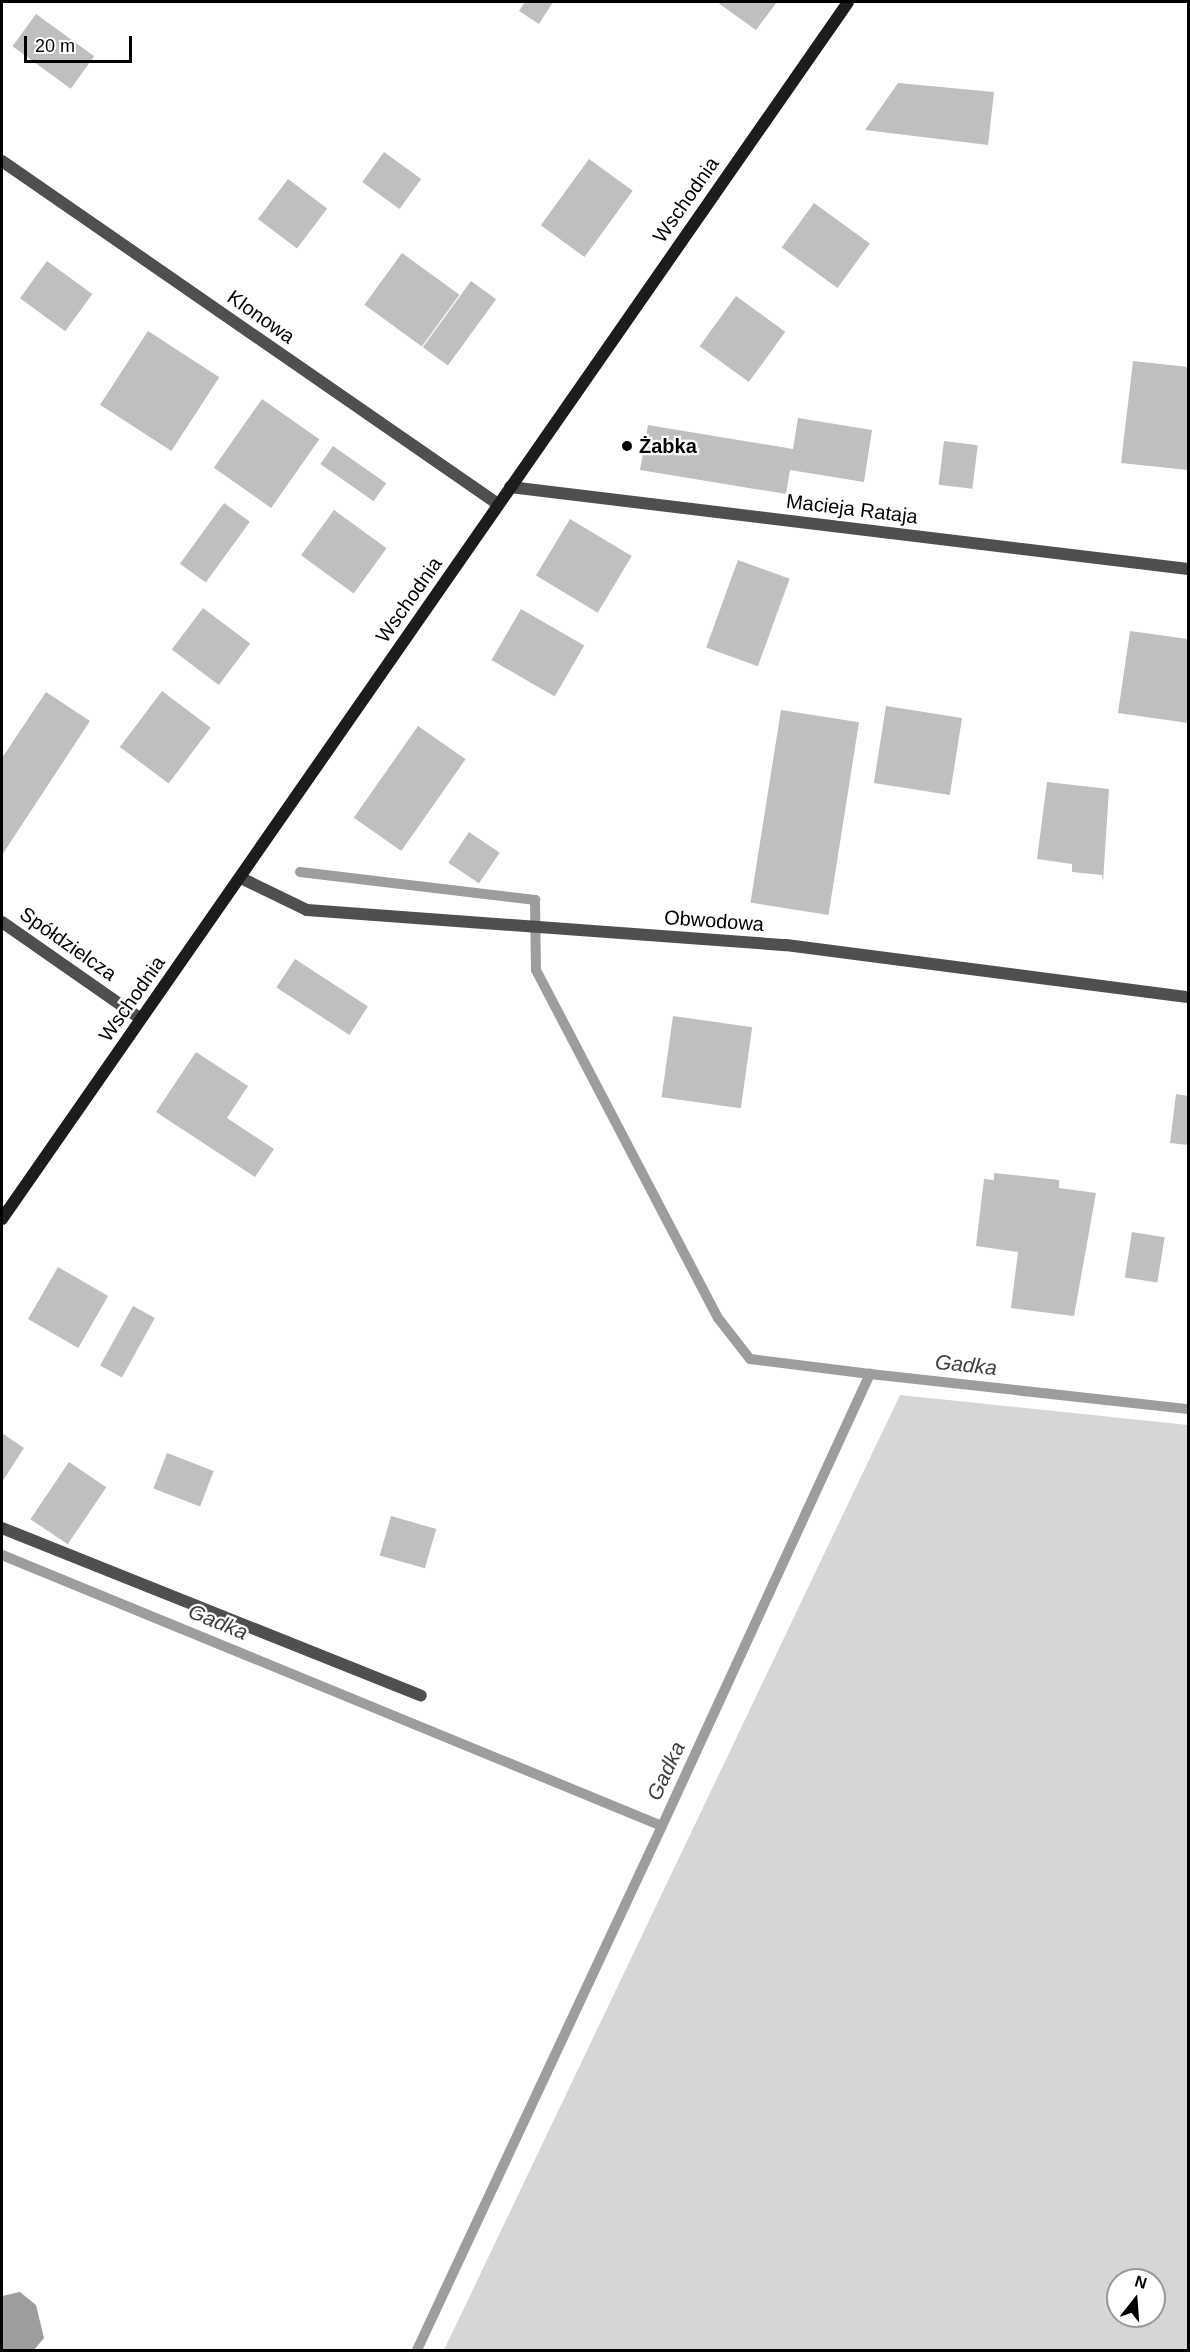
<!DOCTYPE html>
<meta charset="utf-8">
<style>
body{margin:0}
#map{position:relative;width:1190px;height:2352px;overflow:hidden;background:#fff;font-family:Arial,sans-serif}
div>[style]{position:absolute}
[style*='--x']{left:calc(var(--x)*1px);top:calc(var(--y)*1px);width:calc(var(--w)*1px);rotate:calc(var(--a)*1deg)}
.green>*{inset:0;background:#d6d6d6}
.water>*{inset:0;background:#9d9d9d}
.stream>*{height:10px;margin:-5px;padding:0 5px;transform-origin:5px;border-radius:5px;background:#9d9d9d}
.building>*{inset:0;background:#bfbfbf;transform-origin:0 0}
.street>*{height:12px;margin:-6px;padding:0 6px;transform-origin:6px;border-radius:6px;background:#4f4f4f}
.secondary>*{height:12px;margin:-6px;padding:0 6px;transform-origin:6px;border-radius:6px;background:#1c1c1c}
.dots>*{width:16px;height:16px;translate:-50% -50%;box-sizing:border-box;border:3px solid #fff;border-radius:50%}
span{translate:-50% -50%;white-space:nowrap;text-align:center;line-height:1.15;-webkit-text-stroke:4.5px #fff;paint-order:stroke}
.street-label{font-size:20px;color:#000}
.poi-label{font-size:20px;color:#000;font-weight:700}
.left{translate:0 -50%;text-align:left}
.water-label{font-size:21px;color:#3e3e3e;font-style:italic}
.frame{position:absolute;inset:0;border:3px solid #000;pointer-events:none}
.north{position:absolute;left:1106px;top:2268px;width:60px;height:60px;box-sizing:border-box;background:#fff;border:2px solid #999;border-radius:50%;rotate:17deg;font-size:16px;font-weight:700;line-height:24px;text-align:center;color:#000}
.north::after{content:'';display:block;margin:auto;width:21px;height:27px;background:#000;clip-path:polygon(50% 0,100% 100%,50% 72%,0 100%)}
.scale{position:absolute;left:24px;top:36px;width:108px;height:27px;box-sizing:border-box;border:3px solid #000;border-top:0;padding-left:8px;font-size:18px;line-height:21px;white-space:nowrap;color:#000;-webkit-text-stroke:4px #fff;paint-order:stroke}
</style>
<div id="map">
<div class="green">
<i style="clip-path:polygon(evenodd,900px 1395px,1188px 1425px,1188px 2350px,444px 2350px,900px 1395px,1118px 2280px,1154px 2280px,1154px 2316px,1118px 2316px,1118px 2280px)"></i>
</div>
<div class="water">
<i style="clip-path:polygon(20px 2292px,36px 2305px,44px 2338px,34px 2350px,2px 2350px,2px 2296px)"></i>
</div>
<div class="stream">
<i style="--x:300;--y:872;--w:237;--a:6.8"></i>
<i style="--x:535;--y:900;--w:70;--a:89.2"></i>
<i style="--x:536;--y:970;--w:393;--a:62.4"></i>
<i style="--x:718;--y:1318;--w:52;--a:52"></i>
<i style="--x:750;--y:1359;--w:121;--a:7.1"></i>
<i style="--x:2;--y:1555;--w:713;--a:22.32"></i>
<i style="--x:662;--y:1826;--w:498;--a:-65.3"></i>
<i style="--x:870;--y:1374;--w:320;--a:6.3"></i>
<i style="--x:417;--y:2350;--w:578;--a:-64.94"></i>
</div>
<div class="building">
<i style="clip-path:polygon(525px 2px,553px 2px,539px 24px,519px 11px)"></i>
<i style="clip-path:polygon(717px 2px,777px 2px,756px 30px)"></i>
<i style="left:36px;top:14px;width:72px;height:40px;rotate:36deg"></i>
<i style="clip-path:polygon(898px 83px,994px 92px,988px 145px,865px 130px)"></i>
<i style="left:384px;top:152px;width:46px;height:37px;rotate:36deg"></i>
<i style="left:589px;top:159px;width:54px;height:82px;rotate:36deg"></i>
<i style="left:288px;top:179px;width:49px;height:50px;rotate:37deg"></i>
<i style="left:814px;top:203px;width:69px;height:55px;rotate:36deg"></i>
<i style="left:402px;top:253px;width:71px;height:64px;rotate:36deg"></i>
<i style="left:47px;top:261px;width:56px;height:46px;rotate:36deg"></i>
<i style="left:471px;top:281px;width:31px;height:82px;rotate:36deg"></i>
<i style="left:736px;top:296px;width:61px;height:62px;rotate:36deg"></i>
<i style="left:148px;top:331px;width:85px;height:88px;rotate:33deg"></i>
<i style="clip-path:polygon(1133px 361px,1188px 367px,1188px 470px,1121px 463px)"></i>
<i style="left:262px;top:399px;width:70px;height:84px;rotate:35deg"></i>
<i style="clip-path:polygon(798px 418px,872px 430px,864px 482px,790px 470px,786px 494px,640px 470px,648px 425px,793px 449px)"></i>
<i style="left:944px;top:441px;width:34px;height:44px;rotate:7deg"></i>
<i style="left:333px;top:446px;width:65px;height:22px;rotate:35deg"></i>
<i style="left:224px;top:503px;width:32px;height:75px;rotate:36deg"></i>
<i style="left:334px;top:510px;width:65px;height:56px;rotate:36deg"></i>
<i style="left:570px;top:519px;width:72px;height:66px;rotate:31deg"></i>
<i style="left:738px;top:560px;width:55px;height:93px;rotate:20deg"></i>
<i style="left:203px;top:608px;width:59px;height:52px;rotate:37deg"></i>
<i style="left:521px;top:609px;width:73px;height:59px;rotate:30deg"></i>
<i style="clip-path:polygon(1130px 631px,1188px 639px,1188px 723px,1118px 713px)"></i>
<i style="left:162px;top:691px;width:61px;height:70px;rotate:37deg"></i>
<i style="clip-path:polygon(46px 692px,90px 721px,2px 855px,2px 758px)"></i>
<i style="left:886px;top:706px;width:77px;height:78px;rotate:9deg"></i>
<i style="left:781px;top:710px;width:79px;height:195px;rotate:9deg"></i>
<i style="left:418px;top:726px;width:58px;height:112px;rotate:35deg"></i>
<i style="clip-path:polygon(1047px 782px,1109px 789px,1103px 882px,1102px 875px,1072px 872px,1072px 864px,1037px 859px)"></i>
<i style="left:469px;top:832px;width:37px;height:37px;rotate:34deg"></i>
<i style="left:295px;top:959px;width:87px;height:34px;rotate:33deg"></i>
<i style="left:673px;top:1016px;width:80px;height:82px;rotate:8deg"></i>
<i style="clip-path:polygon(196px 1052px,248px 1086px,227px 1118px,274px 1149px,255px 1177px,156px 1112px)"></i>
<i style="clip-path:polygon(1176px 1094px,1188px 1096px,1188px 1145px,1170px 1143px)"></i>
<i style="clip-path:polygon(994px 1173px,1059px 1180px,1059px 1188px,1096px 1193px,1074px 1316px,1011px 1308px,1018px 1252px,976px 1246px,984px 1179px,994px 1180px)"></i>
<i style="left:1132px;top:1232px;width:33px;height:46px;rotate:9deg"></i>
<i style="left:58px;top:1267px;width:58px;height:60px;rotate:30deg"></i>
<i style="left:133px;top:1306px;width:25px;height:68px;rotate:29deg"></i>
<i style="clip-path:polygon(2px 1433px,24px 1448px,2px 1482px)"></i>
<i style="left:167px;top:1453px;width:50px;height:38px;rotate:21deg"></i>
<i style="left:69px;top:1462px;width:45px;height:69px;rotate:34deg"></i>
<i style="left:391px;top:1516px;width:47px;height:41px;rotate:16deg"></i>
</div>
<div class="street">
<i style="--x:2;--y:161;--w:603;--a:34.67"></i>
<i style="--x:510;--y:487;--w:683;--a:6.9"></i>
<i style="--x:241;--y:878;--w:73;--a:25.9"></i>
<i style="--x:307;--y:910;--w:480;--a:4.2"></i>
<i style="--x:786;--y:945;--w:405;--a:7.4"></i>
<i style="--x:2;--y:922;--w:169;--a:34.9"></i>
<i style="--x:2;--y:1528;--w:451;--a:21.8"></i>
</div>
<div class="secondary">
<i style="--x:2;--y:1219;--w:1482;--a:-55.19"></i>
</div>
<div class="dots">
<i style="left:627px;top:446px;background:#000"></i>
</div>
<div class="street-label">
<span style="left:686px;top:200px;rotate:-55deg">Wschodnia</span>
<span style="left:261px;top:317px;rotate:35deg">Klonowa</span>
<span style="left:852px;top:509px;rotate:7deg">Macieja Rataja</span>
<span style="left:409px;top:600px;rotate:-55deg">Wschodnia</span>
<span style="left:714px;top:921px;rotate:4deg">Obwodowa</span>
<span style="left:68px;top:944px;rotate:35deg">Spółdzielcza</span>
<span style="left:132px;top:999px;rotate:-55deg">Wschodnia</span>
</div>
<div class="poi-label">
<span class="left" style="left:639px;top:446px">Żabka</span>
</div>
<div class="water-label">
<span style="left:966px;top:1365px;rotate:6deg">Gadka</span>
<span style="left:218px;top:1622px;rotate:22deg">Gadka</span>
<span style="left:666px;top:1771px;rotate:-65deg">Gadka</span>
</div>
<div class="frame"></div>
<div class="north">N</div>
<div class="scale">20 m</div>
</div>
